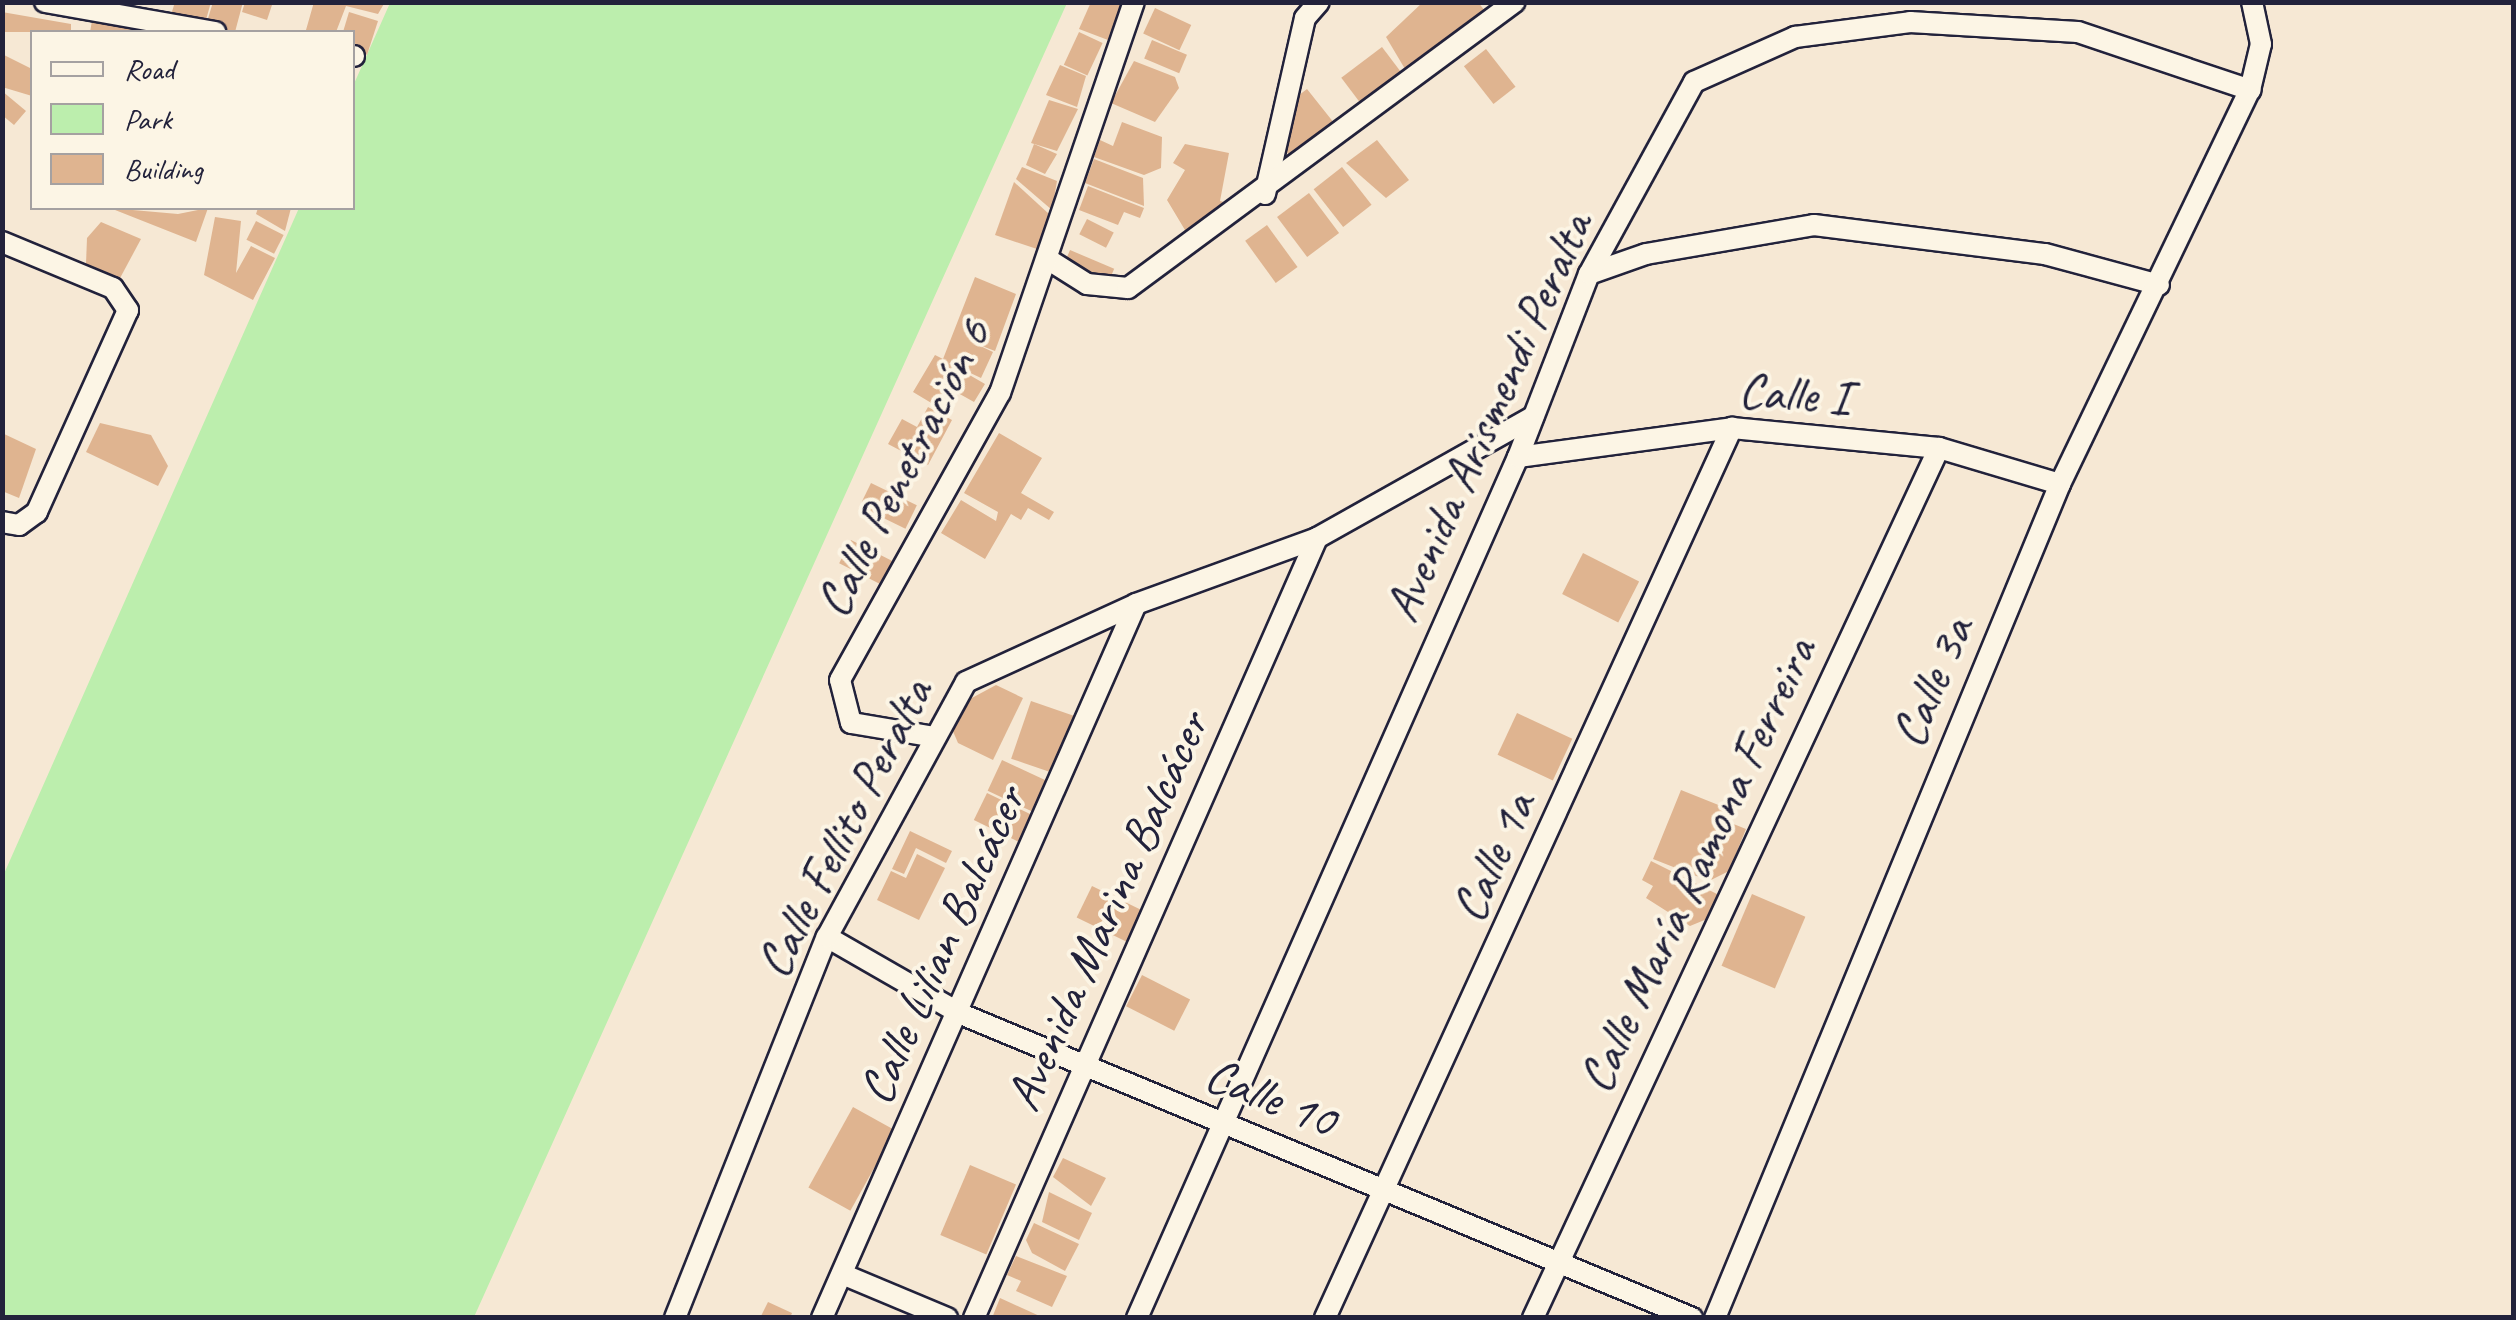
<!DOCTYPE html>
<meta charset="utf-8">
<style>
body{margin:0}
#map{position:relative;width:2516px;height:1320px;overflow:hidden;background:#f6e8d4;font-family:Caveat,sans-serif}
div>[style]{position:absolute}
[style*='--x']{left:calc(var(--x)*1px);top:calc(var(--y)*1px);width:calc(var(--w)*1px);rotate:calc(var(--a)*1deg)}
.green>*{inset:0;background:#bceead}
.building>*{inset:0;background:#dfb490;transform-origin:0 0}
.roads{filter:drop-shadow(2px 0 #22223b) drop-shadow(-2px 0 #22223b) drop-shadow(0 2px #22223b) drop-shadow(0 -2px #22223b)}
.minor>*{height:20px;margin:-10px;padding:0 10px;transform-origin:10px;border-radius:10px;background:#fcf5e5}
span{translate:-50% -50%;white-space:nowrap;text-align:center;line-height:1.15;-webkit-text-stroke:8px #fcf5e5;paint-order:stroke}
.street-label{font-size:50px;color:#22223b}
.frame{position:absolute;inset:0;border:5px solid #22223b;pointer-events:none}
.legend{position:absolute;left:30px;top:30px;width:325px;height:180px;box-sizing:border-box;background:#fcf5e5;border:2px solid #a5a1a1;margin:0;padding:12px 18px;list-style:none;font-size:30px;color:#22223b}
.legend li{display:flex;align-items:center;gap:20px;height:50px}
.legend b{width:50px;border:2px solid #a5a1a1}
</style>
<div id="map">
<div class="green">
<i style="clip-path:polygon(390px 3px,1067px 3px,474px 1317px,3px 1318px,3px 876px,299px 208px,352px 208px,353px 86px)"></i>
</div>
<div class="building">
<i style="clip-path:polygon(175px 2px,211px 2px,204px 27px,170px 18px)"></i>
<i style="clip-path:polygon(213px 2px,243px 2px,235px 32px,206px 25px)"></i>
<i style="clip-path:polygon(245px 2px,273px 2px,267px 20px,242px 12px)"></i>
<i style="clip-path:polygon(314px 2px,385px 2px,378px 14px,346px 6px,336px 32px,314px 32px,306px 30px)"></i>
<i style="clip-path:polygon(1091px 2px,1124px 2px,1108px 40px,1079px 29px)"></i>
<i style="clip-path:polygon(1423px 2px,1478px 2px,1488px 15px,1408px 74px,1386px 37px)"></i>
<i style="left:1155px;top:8px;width:40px;height:28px;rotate:25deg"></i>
<i style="clip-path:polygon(2px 12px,71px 24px,71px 32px,2px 32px)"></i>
<i style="clip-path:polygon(349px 12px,378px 21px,367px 55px,343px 32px)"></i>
<i style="clip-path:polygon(92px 21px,138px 28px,138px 32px,90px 32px)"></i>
<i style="left:1079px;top:32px;width:26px;height:36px;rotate:25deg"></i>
<i style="left:1152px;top:40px;width:38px;height:20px;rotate:23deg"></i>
<i style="left:1382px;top:47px;width:38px;height:51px;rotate:53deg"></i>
<i style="left:1486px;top:49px;width:48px;height:28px;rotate:52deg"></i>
<i style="clip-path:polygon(2px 54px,32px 69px,32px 96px,2px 87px)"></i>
<i style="clip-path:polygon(1134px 61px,1175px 77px,1179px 88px,1155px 122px,1111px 103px)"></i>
<i style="clip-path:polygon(1060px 65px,1086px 76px,1077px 107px,1046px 95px)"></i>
<i style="clip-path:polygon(1307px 89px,1338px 128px,1295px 162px,1280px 144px,1290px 137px,1286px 105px)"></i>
<i style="clip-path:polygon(2px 91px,26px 111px,14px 125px,2px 115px)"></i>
<i style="clip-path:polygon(1049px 100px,1078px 109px,1057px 151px,1031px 143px)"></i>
<i style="clip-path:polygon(1122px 122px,1162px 137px,1161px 168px,1144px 175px,1094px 157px,1100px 140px,1113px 146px)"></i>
<i style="clip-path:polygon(1377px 140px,1409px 180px,1386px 198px,1346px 163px)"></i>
<i style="clip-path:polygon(1034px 144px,1057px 154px,1045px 174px,1026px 165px)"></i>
<i style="clip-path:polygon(1185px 144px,1229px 153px,1220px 201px,1228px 203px,1188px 235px,1167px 200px,1185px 170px,1173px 163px)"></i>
<i style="clip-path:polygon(1094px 159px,1143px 178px,1144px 206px,1085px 183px)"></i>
<i style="clip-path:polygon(1022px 167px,1057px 181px,1052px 210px,1016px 179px)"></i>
<i style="left:1342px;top:167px;width:48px;height:36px;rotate:52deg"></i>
<i style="clip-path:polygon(1014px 182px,1049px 214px,1037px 249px,995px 235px)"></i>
<i style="clip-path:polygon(1088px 186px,1144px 208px,1140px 218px,1124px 212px,1118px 225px,1079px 210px)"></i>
<i style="left:1309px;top:193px;width:50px;height:40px;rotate:53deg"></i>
<i style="clip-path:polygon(110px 208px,178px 214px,208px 208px,196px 242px)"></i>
<i style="clip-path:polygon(258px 208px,291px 208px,285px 231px,256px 214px)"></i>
<i style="clip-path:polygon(215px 217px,241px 221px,236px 273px,251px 246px,275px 258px,253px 300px,204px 275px)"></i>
<i style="left:1087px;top:219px;width:30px;height:17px;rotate:27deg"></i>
<i style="left:256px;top:221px;width:31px;height:21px;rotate:27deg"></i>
<i style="clip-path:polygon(101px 222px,141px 239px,119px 280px,86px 264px,87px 238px)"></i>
<i style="left:1267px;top:225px;width:52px;height:27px;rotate:54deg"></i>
<i style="left:1070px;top:250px;width:48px;height:18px;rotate:23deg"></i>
<i style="clip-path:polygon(975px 277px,1016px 294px,995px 351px,974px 343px,993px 352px,981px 378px,947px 362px,985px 384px,974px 402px,949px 388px,938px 407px,913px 392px,935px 355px,943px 359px)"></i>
<i style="clip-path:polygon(928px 407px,952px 420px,928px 465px,888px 444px,902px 419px,917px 427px)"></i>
<i style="clip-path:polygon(100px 423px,151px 435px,168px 466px,158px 486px,86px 452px)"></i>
<i style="clip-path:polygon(2px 433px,36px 449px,19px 498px,2px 491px)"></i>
<i style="clip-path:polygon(999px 433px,1042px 458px,1021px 493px,1054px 512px,1049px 520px,1028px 508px,1021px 520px,1011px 514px,985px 559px,941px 533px,961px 500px,996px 521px,998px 512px,964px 493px)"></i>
<i style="left:871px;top:483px;width:51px;height:26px;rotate:26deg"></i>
<i style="left:851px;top:540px;width:48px;height:26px;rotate:27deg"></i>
<i style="left:1583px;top:553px;width:63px;height:46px;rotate:27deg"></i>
<i style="clip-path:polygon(996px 685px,1023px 698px,993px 760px,958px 743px,952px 729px,970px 699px)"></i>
<i style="left:1031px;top:701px;width:52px;height:61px;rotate:19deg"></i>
<i style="left:1517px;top:713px;width:61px;height:46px;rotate:25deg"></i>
<i style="left:1002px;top:760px;width:51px;height:34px;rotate:25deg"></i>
<i style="clip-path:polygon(1681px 790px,1731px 810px,1726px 821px,1746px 829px,1729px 871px,1709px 881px,1653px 859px)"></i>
<i style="left:987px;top:793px;width:52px;height:30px;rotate:26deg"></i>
<i style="clip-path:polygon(910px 831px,952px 851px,946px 863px,916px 848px,904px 874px,892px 869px)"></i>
<i style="clip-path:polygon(917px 854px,945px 868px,919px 920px,877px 900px,891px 871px,906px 878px)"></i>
<i style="clip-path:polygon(1651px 861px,1719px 895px,1707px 919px,1690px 926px,1646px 898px,1653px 886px,1642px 880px)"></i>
<i style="left:1092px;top:886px;width:55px;height:35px;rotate:26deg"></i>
<i style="left:1752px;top:894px;width:58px;height:78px;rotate:23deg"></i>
<i style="left:1142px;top:975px;width:54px;height:35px;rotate:27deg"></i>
<i style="left:853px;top:1107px;width:48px;height:92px;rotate:29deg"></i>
<i style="clip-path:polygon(1063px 1158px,1106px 1178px,1091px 1206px,1053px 1177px)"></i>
<i style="left:970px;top:1165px;width:50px;height:76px;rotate:23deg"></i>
<i style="clip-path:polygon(1049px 1192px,1092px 1213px,1079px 1240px,1042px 1222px)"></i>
<i style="clip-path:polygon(1034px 1223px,1079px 1244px,1065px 1271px,1032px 1253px,1026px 1240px)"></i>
<i style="clip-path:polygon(1016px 1256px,1067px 1276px,1052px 1307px,1016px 1291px,1021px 1281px,1007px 1275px)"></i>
<i style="clip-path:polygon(1000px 1298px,1044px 1318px,992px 1318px)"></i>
<i style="clip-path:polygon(768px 1302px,792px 1313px,790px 1318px,760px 1318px)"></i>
</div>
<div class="roads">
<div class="minor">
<i style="--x:45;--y:2;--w:173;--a:10"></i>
<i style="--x:352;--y:56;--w:2;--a:0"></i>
<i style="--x:1265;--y:194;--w:180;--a:-77.2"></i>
<i style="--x:1305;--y:18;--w:21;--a:-49"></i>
<i style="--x:2;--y:242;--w:120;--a:22.5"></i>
<i style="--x:113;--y:288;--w:27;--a:56"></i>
<i style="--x:128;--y:310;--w:222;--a:114.3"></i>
<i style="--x:37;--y:512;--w:22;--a:144"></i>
<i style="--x:19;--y:525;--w:17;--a:-170"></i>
<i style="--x:1049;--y:260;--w:45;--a:32.3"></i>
<i style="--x:1087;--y:284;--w:41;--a:5.6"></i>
<i style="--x:1128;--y:288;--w:481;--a:-36.5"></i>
<i style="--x:1589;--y:274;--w:60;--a:-19.3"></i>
<i style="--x:1646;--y:254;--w:170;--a:-9.8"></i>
<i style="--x:1814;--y:225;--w:233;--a:7.2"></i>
<i style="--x:2045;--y:254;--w:118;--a:15.2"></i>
<i style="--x:1518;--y:457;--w:216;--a:-7.7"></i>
<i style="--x:1732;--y:428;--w:208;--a:5.5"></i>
<i style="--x:1939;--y:448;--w:126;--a:16.6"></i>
<i style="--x:929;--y:736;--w:79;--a:-170.5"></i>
<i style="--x:851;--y:723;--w:44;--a:-104.3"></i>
<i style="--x:840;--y:680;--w:329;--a:-60.9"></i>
<i style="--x:1000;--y:393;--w:413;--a:-71.1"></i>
<i style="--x:827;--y:937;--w:155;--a:29.9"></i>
<i style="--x:961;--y:1014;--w:792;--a:22.58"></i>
<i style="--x:842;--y:1274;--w:114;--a:22.7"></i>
<i style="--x:675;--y:1318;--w:410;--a:-68.3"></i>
<i style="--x:827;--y:937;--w:290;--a:-61.4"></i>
<i style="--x:966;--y:682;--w:187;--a:-24.6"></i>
<i style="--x:1136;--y:604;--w:193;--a:-20"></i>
<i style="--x:1317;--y:538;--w:248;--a:-29.3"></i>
<i style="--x:822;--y:1318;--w:780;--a:-66.26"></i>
<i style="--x:974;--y:1318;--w:852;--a:-66.26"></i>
<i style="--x:1137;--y:1318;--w:942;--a:-66.13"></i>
<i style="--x:1518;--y:457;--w:196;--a:-68.8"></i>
<i style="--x:1589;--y:274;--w:219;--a:-61.3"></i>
<i style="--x:1694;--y:82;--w:111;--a:-24"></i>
<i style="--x:1795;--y:37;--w:116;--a:-7.4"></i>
<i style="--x:1910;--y:22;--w:168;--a:3.4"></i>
<i style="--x:2078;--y:32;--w:182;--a:18.6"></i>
<i style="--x:1325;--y:1318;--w:979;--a:-65.43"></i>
<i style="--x:1533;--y:1318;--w:960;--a:-64.98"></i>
<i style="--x:1715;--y:1318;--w:903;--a:-67.53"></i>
<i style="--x:2060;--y:484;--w:437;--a:-64.3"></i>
<i style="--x:2250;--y:90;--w:47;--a:-76.6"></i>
<i style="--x:2261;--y:44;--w:43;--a:-102.1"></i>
</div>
</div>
<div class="street-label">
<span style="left:1794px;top:394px;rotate:4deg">Calle I</span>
<span style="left:1488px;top:417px;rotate:-66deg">Avenida Arismendi Peralta</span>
<span style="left:903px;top:468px;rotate:-63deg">Calle Penetración 6</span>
<span style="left:1932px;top:682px;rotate:-67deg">Calle 3a</span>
<span style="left:844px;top:828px;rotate:-63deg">Calle Fellito Peralta</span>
<span style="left:1493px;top:857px;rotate:-66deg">Calle 1a</span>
<span style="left:1697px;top:865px;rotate:-65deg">Calle María Ramona Ferreira</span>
<span style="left:1107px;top:911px;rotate:-66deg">Avenida Marina Balcácer</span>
<span style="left:942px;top:945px;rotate:-66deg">Calle Lilian Balcácer</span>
<span style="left:1271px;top:1097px;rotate:22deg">Calle 10</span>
</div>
<div class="frame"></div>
<ul class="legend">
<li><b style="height:12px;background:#fcf5e5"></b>Road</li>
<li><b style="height:28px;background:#bceead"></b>Park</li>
<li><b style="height:28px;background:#dfb490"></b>Building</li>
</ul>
</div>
